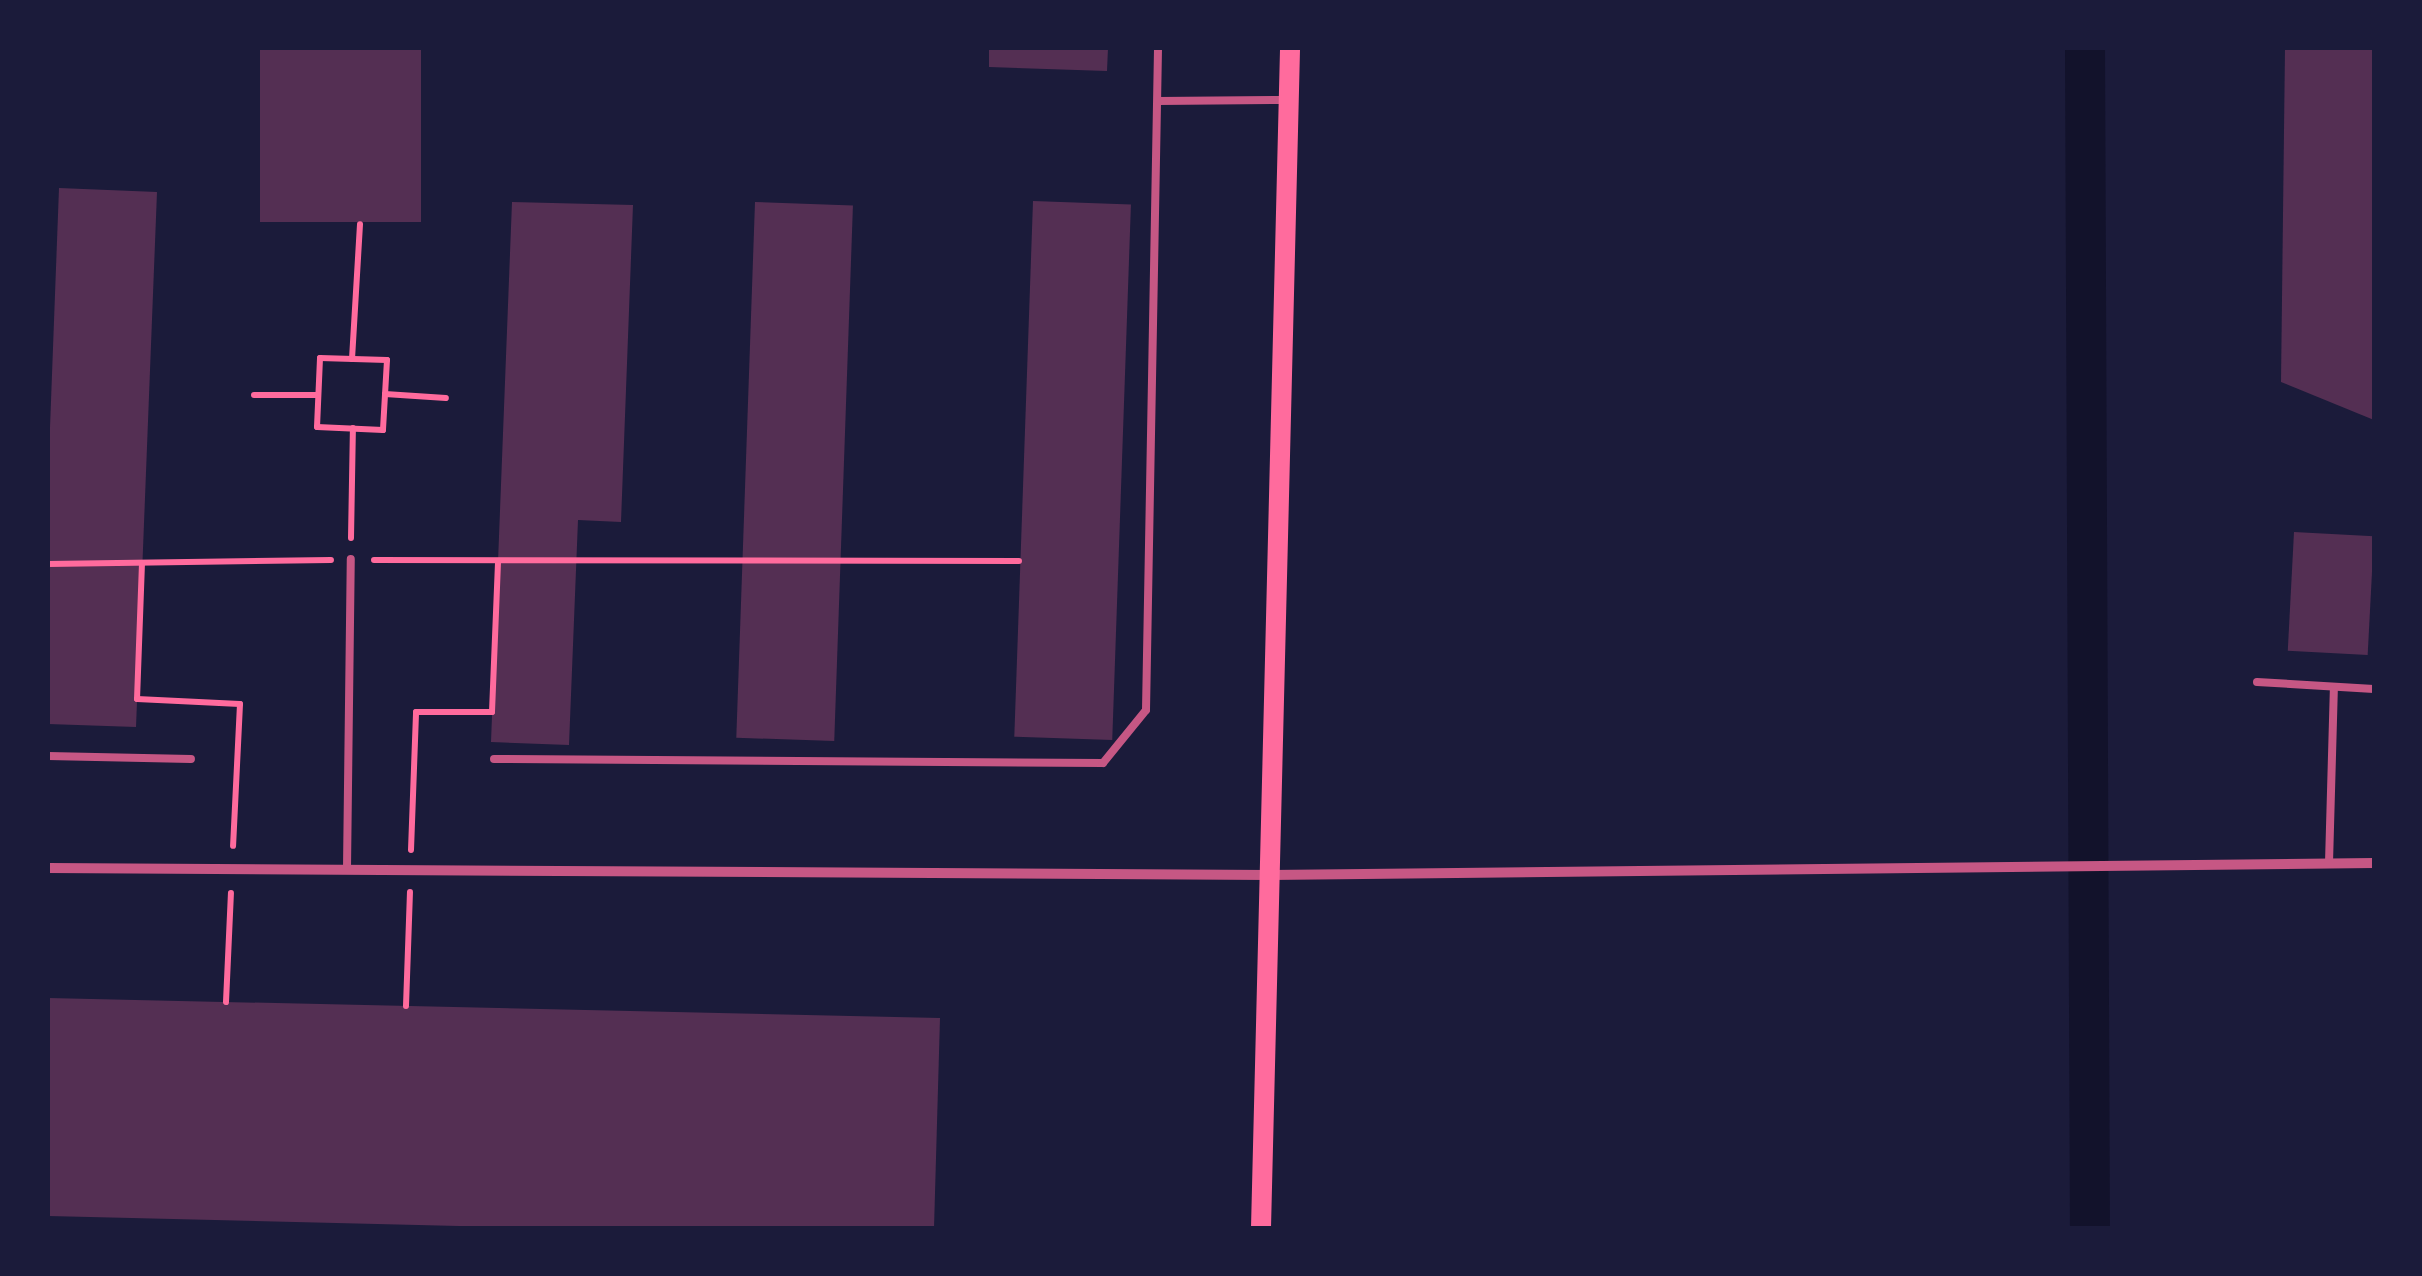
<!DOCTYPE html>
<style>
body{margin:0}
#map{position:relative;width:2422px;height:1276px;overflow:hidden;background:#1b1b3a;font-family:"Sofia Sans Condensed",sans-serif}
div>[style]{position:absolute}
[style*='--x']{left:calc(var(--x)*1px);top:calc(var(--y)*1px);width:calc(var(--w)*1px);rotate:calc(var(--a)*1deg)}
.canal>*{height:40px;margin:-20px;padding:0 20px;transform-origin:20px;border-radius:20px;background:#12122b}
.building>*{inset:0;background:#542f53;transform-origin:0 0}
.path>*{height:6px;margin:-3px;padding:0 3px;transform-origin:3px;border-radius:3px;background:#ff6b9d}
.service>*{height:8px;margin:-4px;padding:0 4px;transform-origin:4px;border-radius:4px;background:#c65784}
.minor>*{height:10px;margin:-5px;padding:0 5px;transform-origin:5px;border-radius:5px;background:#c65784}
.secondary>*{height:20px;margin:-10px;padding:0 10px;transform-origin:10px;border-radius:10px;background:#ff6b9d}
span{translate:-50% -50%;white-space:nowrap;text-align:center;line-height:1.15;-webkit-text-stroke:9px #1b1b3a;paint-order:stroke}
.frame{position:absolute;inset:0;border:50px solid #1b1b3a;pointer-events:none}
</style>
<div id="map">
<div class="canal">
<i style="--x:2085;--y:48;--w:1180;--a:89.76"></i>
</div>
<div class="building">
<i style="left:260px;top:48px;width:161px;height:174px"></i>
<i style="clip-path:polygon(989px 48px,1108px 48px,1107px 71px,989px 67px)"></i>
<i style="clip-path:polygon(2285px 48px,2374px 48px,2374px 420px,2281px 382px)"></i>
<i style="clip-path:polygon(59px 188px,157px 192px,136px 727px,48px 724px,48px 481px)"></i>
<i style="left:1033px;top:201px;width:98px;height:536px;rotate:2deg"></i>
<i style="clip-path:polygon(512px 202px,633px 205px,621px 522px,578px 520px,569px 745px,491px 742px)"></i>
<i style="left:755px;top:202px;width:98px;height:536px;rotate:2deg"></i>
<i style="left:2294px;top:532px;width:80px;height:119px;rotate:3deg"></i>
<i style="clip-path:polygon(48px 998px,940px 1018px,934px 1228px,546px 1228px,48px 1216px)"></i>
</div>
<div class="path">
<i style="--x:320;--y:358;--w:67;--a:1.7"></i>
<i style="--x:387;--y:360;--w:70;--a:93.3"></i>
<i style="--x:383;--y:430;--w:66;--a:-177.4"></i>
<i style="--x:317;--y:427;--w:69;--a:-87.5"></i>
<i style="--x:352;--y:359;--w:135;--a:-86.6"></i>
<i style="--x:385;--y:394;--w:61;--a:3.8"></i>
<i style="--x:254;--y:395;--w:64;--a:0"></i>
<i style="--x:351;--y:538;--w:110;--a:-89"></i>
<i style="--x:374;--y:560;--w:645;--a:0.09"></i>
<i style="--x:142;--y:563;--w:136;--a:92.1"></i>
<i style="--x:137;--y:699;--w:103;--a:2.8"></i>
<i style="--x:240;--y:704;--w:142;--a:92.8"></i>
<i style="--x:48;--y:564;--w:283;--a:-0.8"></i>
<i style="--x:411;--y:850;--w:138;--a:-87.9"></i>
<i style="--x:416;--y:712;--w:76;--a:0"></i>
<i style="--x:492;--y:712;--w:150;--a:-87.7"></i>
<i style="--x:226;--y:1002;--w:109;--a:-87.4"></i>
<i style="--x:406;--y:1006;--w:114;--a:-88"></i>
</div>
<div class="service">
<i style="--x:1158;--y:101;--w:126;--a:-0.5"></i>
<i style="--x:2257;--y:682;--w:117;--a:3.4"></i>
<i style="--x:48;--y:756;--w:143;--a:1.2"></i>
<i style="--x:494;--y:759;--w:609;--a:0.38"></i>
<i style="--x:1103;--y:763;--w:68;--a:-50.9"></i>
<i style="--x:1146;--y:710;--w:662;--a:-88.96"></i>
<i style="--x:2329;--y:863;--w:174;--a:-88.4"></i>
<i style="--x:347;--y:868;--w:309;--a:-89.3"></i>
</div>
<div class="minor">
<i style="--x:48;--y:868;--w:1222;--a:0.33"></i>
<i style="--x:1270;--y:875;--w:1104;--a:-0.62"></i>
</div>
<div class="secondary">
<i style="--x:1261;--y:1228;--w:1180;--a:-88.59"></i>
</div>
<div class="frame"></div>
</div>
